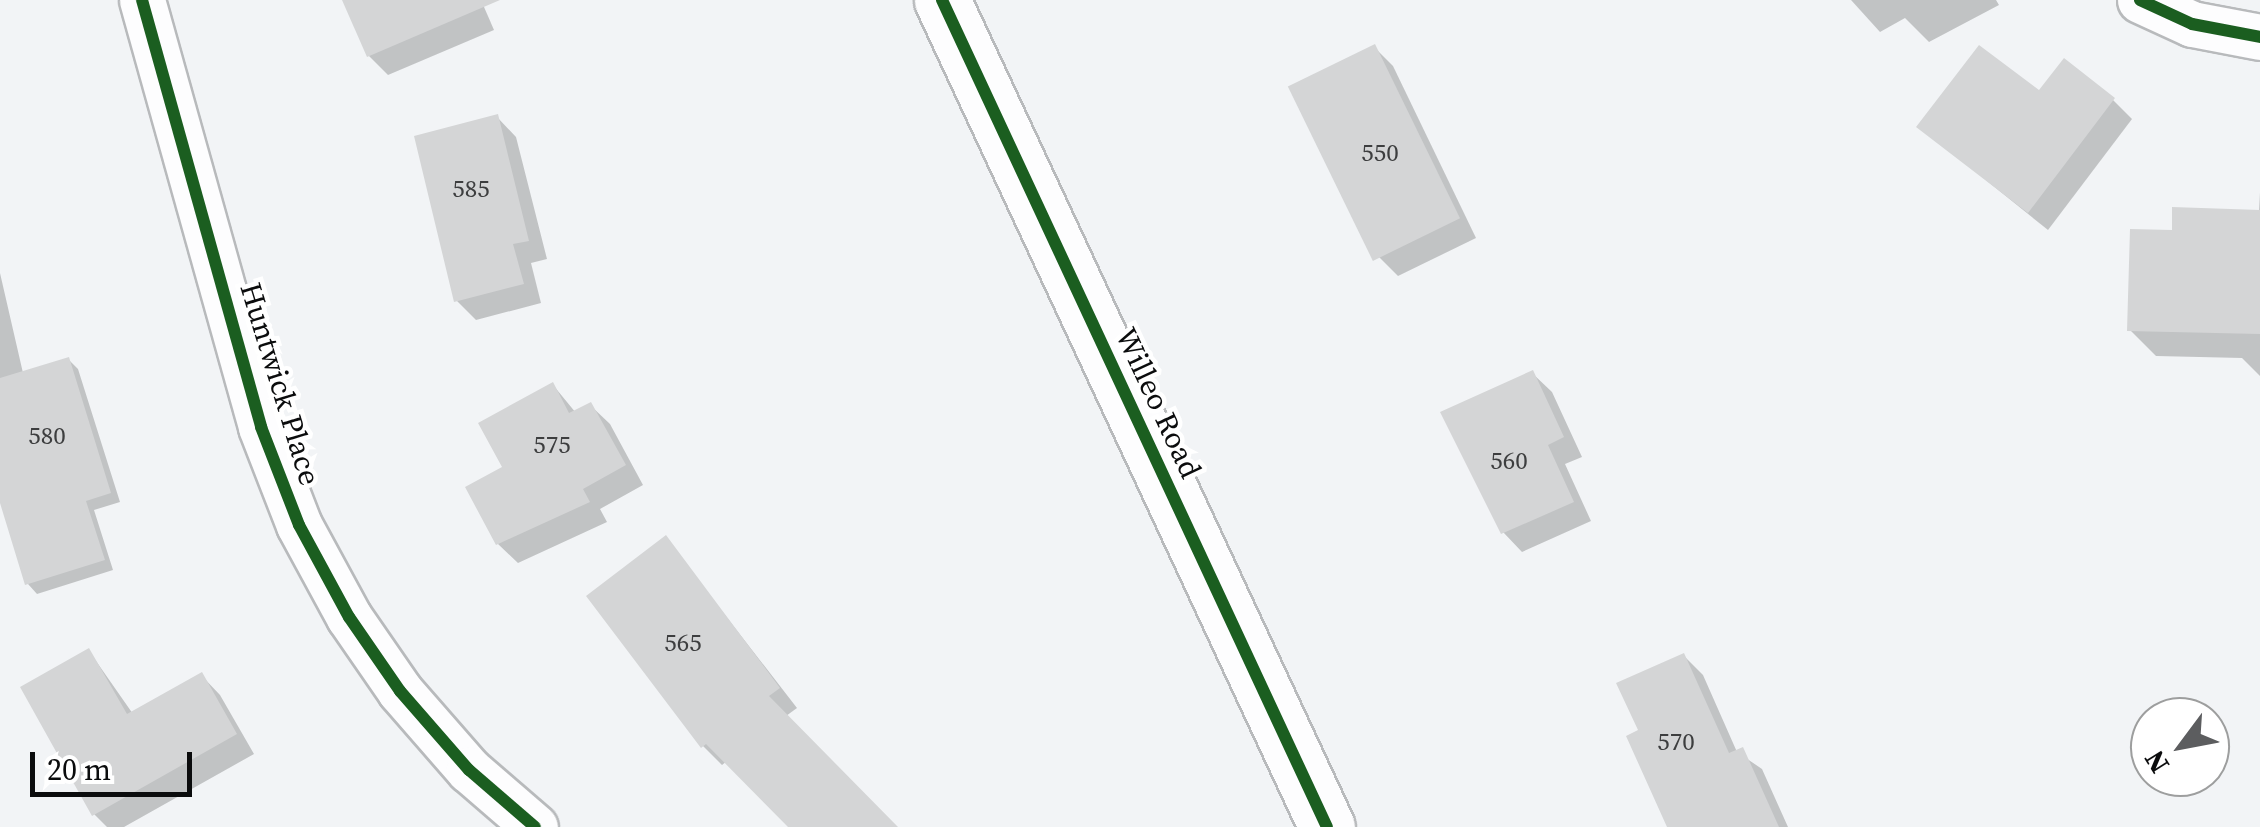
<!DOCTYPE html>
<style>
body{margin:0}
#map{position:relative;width:2260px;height:827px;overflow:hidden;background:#f2f4f6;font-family:"Source Serif 4",serif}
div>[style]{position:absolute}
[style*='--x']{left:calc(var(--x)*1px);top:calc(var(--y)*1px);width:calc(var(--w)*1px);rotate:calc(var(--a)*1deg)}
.shadow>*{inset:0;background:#0003}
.building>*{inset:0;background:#d4d5d6;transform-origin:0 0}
.roads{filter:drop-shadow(2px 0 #b8babc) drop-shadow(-2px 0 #b8babc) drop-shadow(0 2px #b8babc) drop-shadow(0 -2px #b8babc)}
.minor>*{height:45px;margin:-22.5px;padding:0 22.5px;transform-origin:22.5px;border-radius:22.5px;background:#fdfdfe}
.tertiary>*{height:55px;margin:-27.5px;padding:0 27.5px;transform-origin:27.5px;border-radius:27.5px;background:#fdfdfe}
.cycleway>*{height:12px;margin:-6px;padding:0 6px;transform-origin:6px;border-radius:6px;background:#1b5e20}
span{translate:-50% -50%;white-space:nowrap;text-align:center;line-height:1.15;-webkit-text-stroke:9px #fff;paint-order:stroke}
.number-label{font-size:25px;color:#3d3e3f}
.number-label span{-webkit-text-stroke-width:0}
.street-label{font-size:30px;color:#0b0c0d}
.north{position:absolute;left:2130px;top:697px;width:100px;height:100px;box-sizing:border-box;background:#fff;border:2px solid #9d9e9e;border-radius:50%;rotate:238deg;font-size:28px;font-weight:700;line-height:40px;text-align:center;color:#0b0c0d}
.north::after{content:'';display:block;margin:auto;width:35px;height:45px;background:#5c5d5f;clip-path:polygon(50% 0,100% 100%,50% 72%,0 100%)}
.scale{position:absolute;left:30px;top:752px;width:162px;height:45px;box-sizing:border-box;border:5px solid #0b0c0d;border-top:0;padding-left:12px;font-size:30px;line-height:35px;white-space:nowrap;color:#0b0c0d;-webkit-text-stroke:8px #fff;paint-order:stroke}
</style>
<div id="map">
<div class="shadow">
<i style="clip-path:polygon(345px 0,481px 0,494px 30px,388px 75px,369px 56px)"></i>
<i style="clip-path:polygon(1851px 0,1996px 0,1999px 5px,1929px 42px,1905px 18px,1880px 32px)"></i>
<i style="clip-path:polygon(1374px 47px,1393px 66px,1476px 238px,1398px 276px,1379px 257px)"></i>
<i style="clip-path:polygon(2040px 94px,2113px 100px,2132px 119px,2048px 230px,1920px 127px)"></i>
<i style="clip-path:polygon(497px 117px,516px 137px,547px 259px,531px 263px,541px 303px,476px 320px,456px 300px)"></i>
<i style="clip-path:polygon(2260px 192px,2260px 376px,2242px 358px,2156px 356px,2130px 330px,2174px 233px,2259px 212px)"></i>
<i style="clip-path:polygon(0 273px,23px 373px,68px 359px,78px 369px,120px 502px,94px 510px,113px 570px,37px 594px,28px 584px,0 495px)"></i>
<i style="clip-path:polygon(1532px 373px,1552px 392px,1582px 457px,1565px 464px,1591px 521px,1522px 552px,1503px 532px)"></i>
<i style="clip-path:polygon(553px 385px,576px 413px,590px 405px,610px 424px,643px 485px,600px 509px,607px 522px,518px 563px,498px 544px,505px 468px)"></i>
<i style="clip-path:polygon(666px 539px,797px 708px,786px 716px,895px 827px,792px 827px,727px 761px,722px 765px,703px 746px)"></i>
<i style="clip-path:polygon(89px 651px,133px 714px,201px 675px,220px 695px,254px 754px,124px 827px,107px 827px,94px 814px)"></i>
<i style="clip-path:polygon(1684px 656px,1703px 675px,1737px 752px,1762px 769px,1788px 827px,1670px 827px,1641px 732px)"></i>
</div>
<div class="building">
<i style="clip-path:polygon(342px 0,500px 0,367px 57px)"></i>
<i style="left:1375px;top:44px;width:194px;height:97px;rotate:64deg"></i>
<i style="clip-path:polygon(1979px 45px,2039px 90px,2064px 58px,2115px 98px,2028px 213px,1916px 127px)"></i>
<i style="clip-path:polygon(498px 114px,529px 241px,513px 244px,524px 284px,454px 302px,414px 136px)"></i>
<i style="clip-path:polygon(2172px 207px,2260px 210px,2260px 334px,2127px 331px,2130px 229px,2172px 230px)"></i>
<i style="clip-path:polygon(69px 357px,111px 493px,86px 501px,105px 560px,25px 585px,0 503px,0 378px)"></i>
<i style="clip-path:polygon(1533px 370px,1564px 437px,1548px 445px,1574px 502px,1501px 534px,1440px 412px)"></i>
<i style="clip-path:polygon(553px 382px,569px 413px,591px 402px,626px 465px,583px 489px,590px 502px,496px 545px,465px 487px,502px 467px,478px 423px)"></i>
<i style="clip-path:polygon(666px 535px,780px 688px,769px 696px,898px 827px,788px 827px,706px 744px,701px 748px,586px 596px)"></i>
<i style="clip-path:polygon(89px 648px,127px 714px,202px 672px,237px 734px,92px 816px,20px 687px)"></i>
<i style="clip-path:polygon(1684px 653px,1729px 753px,1743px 747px,1779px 827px,1667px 827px,1626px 736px,1638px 730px,1616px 683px)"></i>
</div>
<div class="roads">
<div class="minor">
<i style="--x:142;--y:0;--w:443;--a:74.4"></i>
<i style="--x:261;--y:427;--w:105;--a:68.8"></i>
<i style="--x:299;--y:525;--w:105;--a:61.5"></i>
<i style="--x:349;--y:617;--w:90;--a:55.4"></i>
<i style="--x:400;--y:691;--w:105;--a:48.9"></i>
<i style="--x:469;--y:770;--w:87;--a:40.8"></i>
<i style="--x:2140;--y:0;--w:57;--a:24.8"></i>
<i style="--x:2192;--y:24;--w:69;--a:10.8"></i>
</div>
<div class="tertiary">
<i style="--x:942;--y:0;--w:912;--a:65.04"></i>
</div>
</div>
<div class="cycleway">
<i style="--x:142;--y:0;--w:443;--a:74.4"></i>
<i style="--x:261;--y:427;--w:105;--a:68.8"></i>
<i style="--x:299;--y:525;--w:105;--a:61.5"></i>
<i style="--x:349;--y:617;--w:90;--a:55.4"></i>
<i style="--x:400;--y:691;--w:105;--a:48.9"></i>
<i style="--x:469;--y:770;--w:87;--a:40.8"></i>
<i style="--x:942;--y:0;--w:912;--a:65.04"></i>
<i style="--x:2140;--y:0;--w:57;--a:24.8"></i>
<i style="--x:2192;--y:24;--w:69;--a:10.8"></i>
</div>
<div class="number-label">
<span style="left:1380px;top:152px">550</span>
<span style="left:471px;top:188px">585</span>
<span style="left:47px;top:435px">580</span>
<span style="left:552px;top:444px">575</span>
<span style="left:1509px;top:460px">560</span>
<span style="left:683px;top:642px">565</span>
<span style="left:1676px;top:741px">570</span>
</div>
<div class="street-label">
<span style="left:280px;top:384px;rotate:73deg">Huntwick Place</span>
<span style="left:1158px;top:403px;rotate:65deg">Willeo Road</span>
</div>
<div class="north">N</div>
<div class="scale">20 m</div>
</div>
